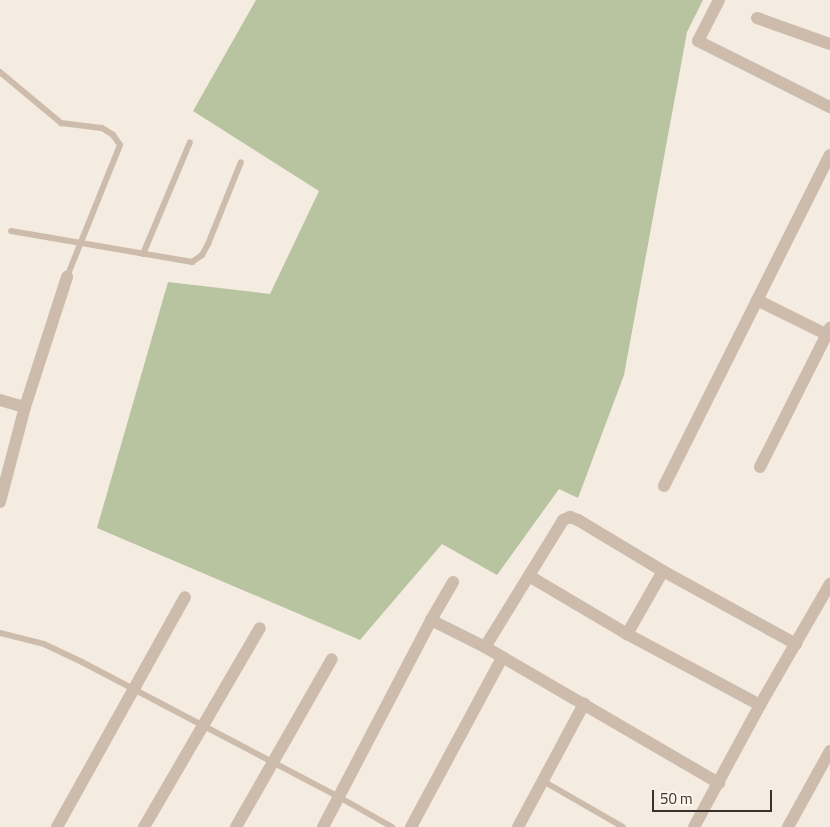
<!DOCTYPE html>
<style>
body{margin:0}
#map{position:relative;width:830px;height:827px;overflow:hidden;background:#f4ebe1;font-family:"Titillium Web",sans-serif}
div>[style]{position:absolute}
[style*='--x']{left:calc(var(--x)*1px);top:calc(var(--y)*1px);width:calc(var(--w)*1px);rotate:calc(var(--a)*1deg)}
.green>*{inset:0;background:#b8c4a0}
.lane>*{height:6px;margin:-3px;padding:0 3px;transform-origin:3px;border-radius:3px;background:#cdbbac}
.street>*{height:12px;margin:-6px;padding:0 6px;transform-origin:6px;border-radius:6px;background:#cdbbac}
span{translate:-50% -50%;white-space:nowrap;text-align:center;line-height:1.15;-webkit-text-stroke:4px #fbf5ee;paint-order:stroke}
.scale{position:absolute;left:652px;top:790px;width:120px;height:22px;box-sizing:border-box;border:2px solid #3b302b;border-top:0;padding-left:6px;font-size:15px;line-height:18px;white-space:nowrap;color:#3b302b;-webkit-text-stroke:4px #fbf5ee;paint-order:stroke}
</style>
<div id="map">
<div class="green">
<i style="clip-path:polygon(256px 0,703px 0,687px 32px,624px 375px,578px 498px,559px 489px,497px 575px,442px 544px,360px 640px,97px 528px,168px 282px,270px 294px,319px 191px,193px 111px)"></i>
</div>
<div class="lane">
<i style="--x:0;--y:72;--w:80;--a:39.9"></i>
<i style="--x:61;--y:123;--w:41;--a:7"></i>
<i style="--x:102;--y:128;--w:13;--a:32"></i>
<i style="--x:113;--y:135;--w:12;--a:55"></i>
<i style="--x:120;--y:145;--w:142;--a:111.9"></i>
<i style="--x:11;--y:231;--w:184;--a:9.7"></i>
<i style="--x:192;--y:262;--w:12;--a:-35"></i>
<i style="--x:202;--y:255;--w:13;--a:-61"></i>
<i style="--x:208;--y:244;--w:88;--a:-68.1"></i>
<i style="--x:143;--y:254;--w:121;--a:-67.2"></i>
<i style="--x:0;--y:633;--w:45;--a:14"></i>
<i style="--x:44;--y:644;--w:42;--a:25.3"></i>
<i style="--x:82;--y:662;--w:290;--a:27.7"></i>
<i style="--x:339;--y:797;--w:61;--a:29.5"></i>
<i style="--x:543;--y:781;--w:92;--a:29.9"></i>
</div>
<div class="street">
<i style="--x:719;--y:0;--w:46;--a:117.1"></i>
<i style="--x:698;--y:41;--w:148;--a:26.6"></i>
<i style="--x:757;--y:18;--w:77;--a:19.6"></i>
<i style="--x:757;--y:300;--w:81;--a:26.3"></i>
<i style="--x:0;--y:400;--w:26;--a:16"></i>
<i style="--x:760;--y:467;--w:156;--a:-63.3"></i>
<i style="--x:664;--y:486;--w:370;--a:-63.4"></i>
<i style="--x:0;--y:502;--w:98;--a:-75.3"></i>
<i style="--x:25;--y:407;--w:137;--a:-72.1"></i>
<i style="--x:663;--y:571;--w:152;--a:28.8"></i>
<i style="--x:529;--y:576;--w:114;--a:30.6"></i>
<i style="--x:431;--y:620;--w:44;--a:-59.9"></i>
<i style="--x:485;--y:647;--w:149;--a:-58.4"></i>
<i style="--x:563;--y:520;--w:8;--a:-23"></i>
<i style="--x:570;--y:517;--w:9;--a:21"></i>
<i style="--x:578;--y:520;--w:99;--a:31"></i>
<i style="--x:663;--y:571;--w:73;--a:119.7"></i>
<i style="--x:627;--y:634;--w:151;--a:28.1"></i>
<i style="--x:57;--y:827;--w:263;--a:-60.9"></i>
<i style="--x:144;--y:827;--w:230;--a:-59.8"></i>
<i style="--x:236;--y:827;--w:193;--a:-60.3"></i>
<i style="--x:323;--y:827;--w:233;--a:-62.4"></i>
<i style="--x:431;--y:620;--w:60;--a:26.6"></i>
<i style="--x:485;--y:647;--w:271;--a:30.2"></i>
<i style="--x:411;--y:827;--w:192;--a:-61.7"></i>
<i style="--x:518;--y:827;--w:140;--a:-61.8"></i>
<i style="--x:694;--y:827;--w:139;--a:-61.6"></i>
<i style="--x:760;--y:705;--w:140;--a:-60"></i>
<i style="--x:788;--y:827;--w:87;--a:-61.1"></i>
</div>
<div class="scale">50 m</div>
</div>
